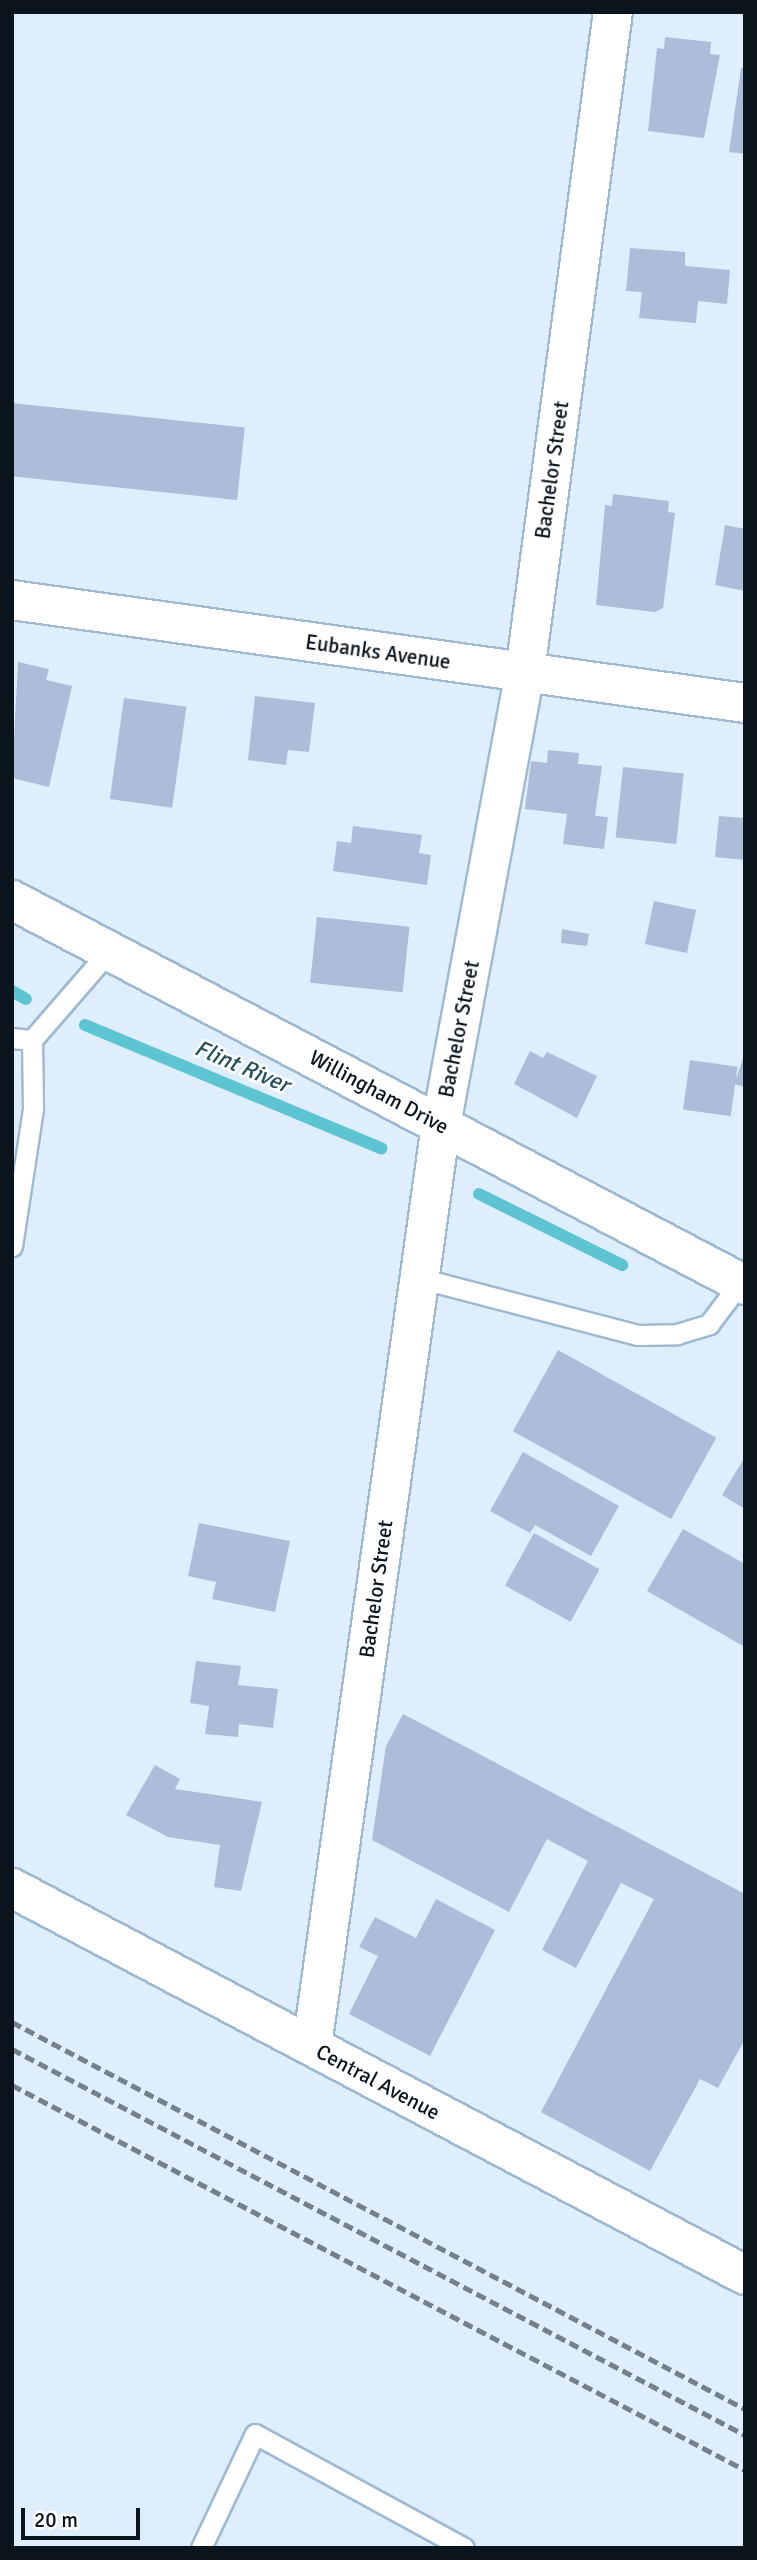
<!DOCTYPE html>
<style>
body{margin:0}
#map{position:relative;width:757px;height:2560px;overflow:hidden;background:#deeefd;font-family:Signika,sans-serif}
div>[style]{position:absolute}
[style*='--x']{left:calc(var(--x)*1px);top:calc(var(--y)*1px);width:calc(var(--w)*1px);rotate:calc(var(--a)*1deg)}
.stream>*{height:12px;margin:-6px;padding:0 6px;transform-origin:6px;border-radius:6px;background:#5dc4d2}
.building>*{inset:0;background:#adbcd9;transform-origin:0 0}
.roads{filter:drop-shadow(2px 0 #9eb9d1) drop-shadow(-2px 0 #9eb9d1) drop-shadow(0 2px #9eb9d1) drop-shadow(0 -2px #9eb9d1)}
.service>*{height:19px;margin:-9.5px;padding:0 9.5px;transform-origin:9.5px;border-radius:9.5px;background:#fff}
.minor>*{height:38px;margin:-19px;padding:0 19px;transform-origin:19px;border-radius:19px;background:#fff}
.tertiary>*{height:38px;margin:-19px;padding:0 19px;transform-origin:19px;border-radius:19px;background:#fff}
.rail>*{height:5px;margin-top:-2.5px;transform-origin:0;background:repeating-linear-gradient(90deg,#74818d 0 10px,transparent 0 15px)}
span{translate:-50% -50%;white-space:nowrap;text-align:center;line-height:1.15;-webkit-text-stroke:5px #fff;paint-order:stroke}
.street-label{font-size:21px;color:#0a141c}
.water-label{font-size:23px;color:#245158;font-style:italic}
.frame{position:absolute;inset:0;border:14px solid #0a141c;pointer-events:none}
.scale{position:absolute;left:21px;top:2508px;width:119px;height:32px;box-sizing:border-box;border:4px solid #0a141c;border-top:0;padding-left:9px;font-size:21px;line-height:24px;white-space:nowrap;color:#0a141c;-webkit-text-stroke:5px #fff;paint-order:stroke}
</style>
<div id="map">
<div class="stream">
<i style="--x:12;--y:991;--w:16;--a:30"></i>
<i style="--x:85;--y:1025;--w:321;--a:22.6"></i>
<i style="--x:479;--y:1194;--w:160;--a:26.4"></i>
</div>
<div class="building">
<i style="clip-path:polygon(665px 37px,711px 42px,710px 54px,720px 55px,704px 138px,648px 131px,657px 48px,664px 49px)"></i>
<i style="clip-path:polygon(741px 68px,745px 68px,745px 154px,729px 152px)"></i>
<i style="clip-path:polygon(630px 248px,685px 252px,685px 266px,730px 270px,727px 304px,698px 301px,696px 323px,639px 318px,642px 292px,626px 291px)"></i>
<i style="left:12px;top:403px;width:234px;height:73px;rotate:6deg"></i>
<i style="clip-path:polygon(613px 494px,669px 501px,668px 512px,675px 513px,663px 608px,655px 612px,596px 605px,605px 505px,612px 506px)"></i>
<i style="clip-path:polygon(725px 525px,745px 529px,745px 591px,715px 585px)"></i>
<i style="clip-path:polygon(18px 662px,49px 669px,46px 680px,72px 686px,49px 787px,12px 778px)"></i>
<i style="clip-path:polygon(255px 696px,315px 703px,309px 752px,288px 750px,286px 765px,248px 760px)"></i>
<i style="left:124px;top:698px;width:63px;height:102px;rotate:8deg"></i>
<i style="clip-path:polygon(548px 750px,579px 753px,578px 764px,602px 766px,595px 816px,608px 817px,604px 849px,563px 844px,567px 814px,525px 809px,531px 761px,547px 763px)"></i>
<i style="left:623px;top:767px;width:61px;height:71px;rotate:6deg"></i>
<i style="clip-path:polygon(719px 816px,745px 818px,745px 860px,715px 857px)"></i>
<i style="clip-path:polygon(353px 826px,422px 835px,419px 853px,431px 855px,427px 885px,333px 871px,337px 841px,351px 843px)"></i>
<i style="left:654px;top:901px;width:43px;height:44px;rotate:12deg"></i>
<i style="left:317px;top:917px;width:93px;height:66px;rotate:6deg"></i>
<i style="clip-path:polygon(562px 929px,589px 934px,587px 946px,561px 943px)"></i>
<i style="clip-path:polygon(530px 1051px,543px 1058px,547px 1052px,597px 1076px,577px 1118px,514px 1084px)"></i>
<i style="clip-path:polygon(745px 1053px,745px 1087px,734px 1084px)"></i>
<i style="left:690px;top:1060px;width:48px;height:50px;rotate:8deg"></i>
<i style="left:558px;top:1350px;width:181px;height:93px;rotate:29deg"></i>
<i style="clip-path:polygon(523px 1452px,619px 1506px,591px 1556px,535px 1525px,530px 1533px,490px 1511px)"></i>
<i style="clip-path:polygon(745px 1457px,745px 1509px,722px 1495px)"></i>
<i style="clip-path:polygon(199px 1523px,290px 1541px,275px 1612px,212px 1599px,216px 1582px,188px 1576px)"></i>
<i style="clip-path:polygon(683px 1529px,745px 1564px,745px 1647px,647px 1591px)"></i>
<i style="left:534px;top:1533px;width:75px;height:60px;rotate:29deg"></i>
<i style="clip-path:polygon(196px 1661px,241px 1666px,238px 1685px,278px 1689px,273px 1728px,239px 1724px,238px 1737px,205px 1734px,209px 1706px,190px 1703px)"></i>
<i style="clip-path:polygon(403px 1714px,745px 1894px,745px 2039px,718px 2088px,700px 2079px,650px 2171px,541px 2112px,654px 1899px,621px 1883px,576px 1968px,542px 1950px,588px 1861px,547px 1839px,509px 1912px,372px 1840px,386px 1746px)"></i>
<i style="clip-path:polygon(155px 1765px,180px 1779px,175px 1789px,262px 1802px,241px 1891px,214px 1887px,220px 1845px,168px 1837px,126px 1815px)"></i>
<i style="clip-path:polygon(436px 1899px,495px 1930px,430px 2056px,349px 2014px,378px 1956px,359px 1947px,375px 1917px,416px 1938px)"></i>
</div>
<div class="roads">
<div class="service">
<i style="--x:12;--y:1038;--w:20;--a:6"></i>
<i style="--x:32;--y:1040;--w:118;--a:-49.1"></i>
<i style="--x:12;--y:1246;--w:140;--a:-81.3"></i>
<i style="--x:33;--y:1108;--w:68;--a:-90.8"></i>
<i style="--x:419;--y:1278;--w:226;--a:14.6"></i>
<i style="--x:638;--y:1335;--w:39;--a:-1"></i>
<i style="--x:677;--y:1334;--w:34;--a:-17"></i>
<i style="--x:709;--y:1324;--w:51;--a:-52.9"></i>
<i style="--x:201;--y:2548;--w:126;--a:-64.7"></i>
<i style="--x:255;--y:2434;--w:238;--a:28.6"></i>
</div>
<div class="minor">
<i style="--x:12;--y:600;--w:740;--a:8"></i>
<i style="--x:312;--y:2046;--w:930;--a:-82.03"></i>
<i style="--x:441;--y:1125;--w:461;--a:-79.5"></i>
<i style="--x:525;--y:672;--w:666;--a:-82.41"></i>
</div>
<div class="tertiary">
<i style="--x:12;--y:900;--w:828;--a:27.71"></i>
<i style="--x:12;--y:1888;--w:829;--a:27.83"></i>
</div>
</div>
<div class="rail">
<i style="--x:12;--y:2022;--w:829;--a:27.83"></i>
<i style="--x:12;--y:2049;--w:828;--a:27.77"></i>
<i style="--x:12;--y:2085;--w:828;--a:27.71"></i>
</div>
<div class="street-label">
<span style="left:552px;top:470px;rotate:-82deg">Bachelor Street</span>
<span style="left:378px;top:652px;rotate:8deg">Eubanks Avenue</span>
<span style="left:459px;top:1029px;rotate:-79deg">Bachelor Street</span>
<span style="left:379px;top:1092px;rotate:28deg">Willingham Drive</span>
<span style="left:376px;top:1589px;rotate:-82deg">Bachelor Street</span>
<span style="left:378px;top:2082px;rotate:28deg">Central Avenue</span>
</div>
<div class="water-label">
<span style="left:242px;top:1067px;rotate:23deg">Flint River</span>
</div>
<div class="frame"></div>
<div class="scale">20 m</div>
</div>
